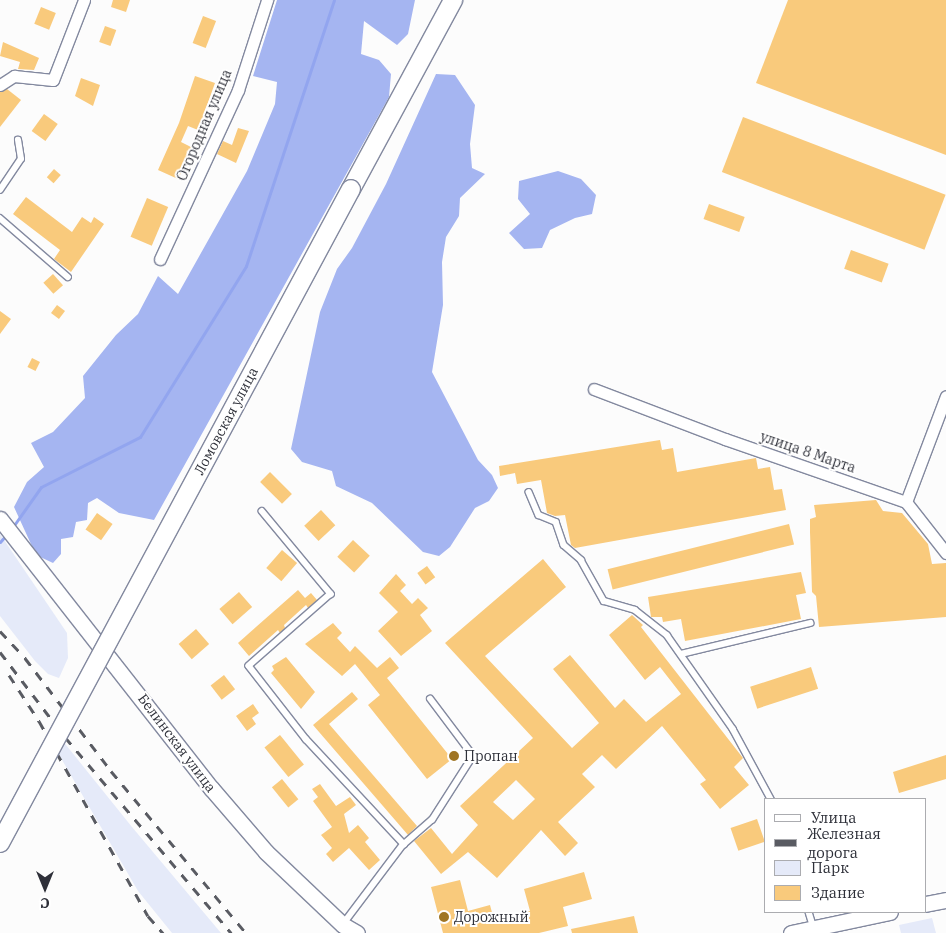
<!DOCTYPE html>
<meta charset="utf-8">
<style>
body{margin:0}
#map{position:relative;width:946px;height:933px;overflow:hidden;background:#fcfcfc;font-family:"IBM Plex Serif",serif}
div>[style]{position:absolute}
[style*='--x']{left:calc(var(--x)*1px);top:calc(var(--y)*1px);width:calc(var(--w)*1px);rotate:calc(var(--a)*1deg)}
.green>*{inset:0;background:#e5eaf9}
.forest>*{inset:0;background:#a5b5f1}
.stream>*{height:3px;margin:-1.5px;padding:0 1.5px;transform-origin:1.5px;border-radius:1.5px;background:#92a5ef}
.building>*{inset:0;background:#f9ca7c;transform-origin:0 0}
.roads{filter:drop-shadow(1px 0 #83899f) drop-shadow(-1px 0 #83899f) drop-shadow(0 1px #83899f) drop-shadow(0 -1px #83899f)}
.service>*{height:5.5px;margin:-2.75px;padding:0 2.75px;transform-origin:2.75px;border-radius:2.75px;background:#fff}
.minor>*{height:11px;margin:-5.5px;padding:0 5.5px;transform-origin:5.5px;border-radius:5.5px;background:#fff}
.secondary>*{height:15px;margin:-7.5px;padding:0 7.5px;transform-origin:7.5px;border-radius:7.5px;background:#fff}
.primary>*{height:18px;margin:-9px;padding:0 9px;transform-origin:9px;border-radius:9px;background:#fff}
.rail>*{height:3px;margin-top:-1.5px;transform-origin:0;background:repeating-linear-gradient(90deg,#595b62 0 9px,transparent 0 18px)}
.bridges{filter:drop-shadow(1px 0 #83899f) drop-shadow(-1px 0 #83899f) drop-shadow(0 1px #83899f) drop-shadow(0 -1px #83899f)}
.primary-bridge>*{height:18px;margin:-9px;padding:0 9px;transform-origin:9px;border-radius:9px;background:#fff}
.dots>*{width:14px;height:14px;translate:-50% -50%;box-sizing:border-box;border:2px solid #fff;border-radius:50%}
span{translate:-50% -50%;white-space:nowrap;text-align:center;line-height:1.15;-webkit-text-stroke:4px #fff;paint-order:stroke}
.street-label{font-size:14px;color:#2e3039}
.poi-label{font-size:14px;color:#2e3039}
.left{translate:0 -50%;text-align:left}
.legend{position:absolute;left:764px;top:798px;width:162px;height:115px;box-sizing:border-box;background:#fff;border:1px solid #abacb0;margin:0;padding:6px 9px;list-style:none;font-size:15px;color:#2e3039}
.legend li{display:flex;align-items:center;gap:10px;height:25px}
.legend b{width:25px;border:1px solid #abacb0}
.north{position:absolute;left:20px;top:863px;width:50px;height:50px;-webkit-text-stroke:4px #fff;paint-order:stroke;rotate:180deg;font-size:14px;font-weight:700;line-height:20px;text-align:center;color:#2e3039}
.north::after{content:'';display:block;margin:auto;width:18px;height:22px;background:#2e3039;clip-path:polygon(50% 0,100% 100%,50% 72%,0 100%)}
</style>
<div id="map">
<div class="green">
<i style="clip-path:polygon(0 534px,67px 633px,68px 658px,59px 678px,48px 674px,35px 661px,0 616px)"></i>
<i style="clip-path:polygon(62px 740px,132px 827px,221px 933px,172px 933px,138px 891px,58px 753px)"></i>
<i style="clip-path:polygon(932px 918px,936px 933px,901px 933px,899px 925px)"></i>
</div>
<div class="forest">
<i style="clip-path:polygon(277px 0,415px 0,408px 34px,397px 45px,364px 21px,361px 54px,379px 60px,391px 74px,389px 97px,154px 520px,119px 513px,97px 498px,88px 503px,87px 520px,76px 522px,73px 537px,61px 539px,61px 554px,53px 563px,36px 555px,14px 507px,27px 482px,44px 467px,31px 443px,53px 432px,85px 398px,83px 376px,116px 335px,138px 314px,158px 276px,178px 294px,247px 171px,275px 104px,277px 82px,253px 76px)"></i>
<i style="clip-path:polygon(436px 74px,455px 75px,475px 105px,470px 144px,472px 168px,485px 174px,460px 198px,459px 216px,446px 237px,442px 262px,443px 305px,432px 372px,478px 460px,492px 475px,498px 488px,489px 501px,475px 508px,450px 547px,439px 556px,423px 552px,372px 503px,336px 486px,332px 471px,302px 462px,291px 449px,320px 312px,337px 269px,352px 248px,386px 184px)"></i>
<i style="clip-path:polygon(558px 171px,581px 179px,596px 195px,592px 214px,575px 218px,550px 230px,542px 248px,524px 249px,509px 233px,530px 214px,518px 199px,519px 181px)"></i>
</div>
<div class="stream">
<i style="--x:12;--y:528;--w:50;--a:-54.7"></i>
<i style="--x:41;--y:487;--w:111;--a:-26.8"></i>
<i style="--x:140;--y:437;--w:201;--a:-58.2"></i>
<i style="--x:246;--y:266;--w:280;--a:-71.7"></i>
<i style="--x:0;--y:542;--w:11;--a:-49"></i>
</div>
<div class="building">
<i style="clip-path:polygon(113px 0,130px 0,126px 12px,111px 7px)"></i>
<i style="clip-path:polygon(788px 0,946px 0,946px 155px,756px 83px)"></i>
<i style="left:41px;top:7px;width:16px;height:18px;rotate:22deg"></i>
<i style="left:203px;top:16px;width:14px;height:29px;rotate:21deg"></i>
<i style="left:105px;top:26px;width:12px;height:17px;rotate:20deg"></i>
<i style="clip-path:polygon(3px 42px,39px 58px,34px 70px,18px 69px,20px 62px,0 56px)"></i>
<i style="clip-path:polygon(195px 76px,215px 83px,198px 130px,188px 126px,181px 142px,193px 148px,178px 179px,158px 170px,179px 123px)"></i>
<i style="clip-path:polygon(81px 78px,100px 85px,93px 106px,75px 96px)"></i>
<i style="clip-path:polygon(7px 89px,21px 100px,0 127px,0 92px)"></i>
<i style="left:44px;top:114px;width:17px;height:21px;rotate:36deg"></i>
<i style="left:743px;top:117px;width:217px;height:59px;rotate:21deg"></i>
<i style="clip-path:polygon(238px 128px,249px 131px,236px 163px,217px 154px,223px 141px,232px 145px)"></i>
<i style="left:54px;top:169px;width:9px;height:11px;rotate:41deg"></i>
<i style="clip-path:polygon(26px 197px,72px 232px,82px 217px,91px 223px,94px 217px,104px 224px,71px 272px,54px 259px,60px 250px,13px 214px)"></i>
<i style="left:147px;top:198px;width:23px;height:42px;rotate:23deg"></i>
<i style="left:709px;top:204px;width:38px;height:16px;rotate:20deg"></i>
<i style="left:851px;top:250px;width:40px;height:20px;rotate:20deg"></i>
<i style="left:53px;top:274px;width:15px;height:13px;rotate:48deg"></i>
<i style="left:57px;top:305px;width:10px;height:10px;rotate:37deg"></i>
<i style="clip-path:polygon(0 311px,11px 319px,0 334px)"></i>
<i style="left:32px;top:358px;width:9px;height:10px;rotate:27deg"></i>
<i style="clip-path:polygon(660px 440px,662px 450px,673px 448px,677px 472px,756px 458px,758px 469px,770px 467px,774px 490px,782px 489px,786px 510px,575px 548px,571px 545px,565px 515px,555px 516px,547px 513px,541px 480px,517px 484px,515px 473px,500px 476px,499px 466px)"></i>
<i style="left:270px;top:472px;width:31px;height:14px;rotate:45deg"></i>
<i style="clip-path:polygon(876px 500px,883px 511px,902px 513px,928px 544px,932px 564px,946px 563px,946px 617px,819px 627px,816px 596px,812px 592px,810px 532px,810px 519px,816px 517px,814px 505px)"></i>
<i style="left:321px;top:510px;width:21px;height:23px;rotate:47deg"></i>
<i style="left:97px;top:513px;width:19px;height:20px;rotate:35deg"></i>
<i style="left:789px;top:524px;width:21px;height:187px;rotate:76deg"></i>
<i style="left:353px;top:540px;width:23px;height:23px;rotate:43deg"></i>
<i style="left:282px;top:550px;width:20px;height:24px;rotate:41deg"></i>
<i style="clip-path:polygon(evenodd,543px 559px,566px 587px,485px 656px,572px 748px,599px 723px,553px 669px,570px 655px,615px 708px,624px 699px,646px 722px,681px 694px,660px 667px,645px 680px,609px 635px,632px 615px,643px 625px,641px 627px,743px 758px,734px 767px,749px 785px,720px 809px,700px 784px,706px 780px,662px 726px,616px 769px,602px 755px,582px 774px,595px 787px,558px 822px,578px 843px,565px 856px,541px 830px,497px 878px,468px 852px,441px 874px,414px 841px,431px 828px,452px 854px,478px 825px,460px 806px,533px 738px,445px 643px,543px 559px,516px 780px,535px 799px,513px 820px,493px 802px,516px 780px)"></i>
<i style="left:427px;top:566px;width:14px;height:12px;rotate:54deg"></i>
<i style="clip-path:polygon(801px 572px,806px 593px,796px 595px,801px 619px,685px 641px,681px 619px,663px 622px,662px 617px,651px 617px,648px 597px)"></i>
<i style="clip-path:polygon(396px 574px,406px 585px,400px 591px,412px 604px,418px 598px,428px 608px,420px 615px,432px 631px,401px 656px,378px 631px,398px 612px,379px 593px)"></i>
<i style="clip-path:polygon(298px 590px,305px 598px,311px 593px,317px 600px,308px 608px,306px 605px,284px 625px,285px 628px,280px 633px,278px 630px,249px 656px,238px 643px)"></i>
<i style="left:239px;top:592px;width:20px;height:26px;rotate:49deg"></i>
<i style="clip-path:polygon(333px 623px,342px 633px,337px 638px,350px 652px,355px 646px,377px 668px,390px 657px,399px 668px,387px 678px,452px 759px,427px 779px,368px 705px,380px 695px,355px 664px,342px 676px,305px 644px)"></i>
<i style="left:196px;top:629px;width:20px;height:23px;rotate:49deg"></i>
<i style="clip-path:polygon(286px 657px,315px 692px,301px 709px,271px 673px,274px 670px,272px 666px)"></i>
<i style="left:811px;top:667px;width:23px;height:64px;rotate:72deg"></i>
<i style="left:224px;top:675px;width:18px;height:17px;rotate:52deg"></i>
<i style="clip-path:polygon(352px 692px,358px 699px,329px 724px,417px 826px,408px 835px,313px 725px)"></i>
<i style="clip-path:polygon(253px 704px,259px 713px,252px 718px,256px 724px,247px 731px,236px 716px)"></i>
<i style="left:280px;top:735px;width:38px;height:20px;rotate:51deg"></i>
<i style="clip-path:polygon(946px 755px,946px 779px,899px 793px,893px 772px)"></i>
<i style="left:282px;top:779px;width:26px;height:13px;rotate:51deg"></i>
<i style="clip-path:polygon(320px 784px,336px 806px,350px 797px,356px 805px,344px 814px,349px 833px,358px 825px,369px 838px,365px 842px,380px 860px,369px 870px,349px 848px,333px 862px,326px 854px,332px 848px,321px 835px,332px 827px,313px 801px,318px 797px,312px 789px)"></i>
<i style="left:757px;top:819px;width:24px;height:28px;rotate:71deg"></i>
<i style="clip-path:polygon(584px 872px,592px 899px,563px 907px,568px 926px,539px 933px,443px 933px,431px 887px,460px 880px,468px 911px,490px 905px,494px 920px,530px 911px,524px 889px)"></i>
<i style="clip-path:polygon(634px 916px,638px 933px,572px 933px,571px 929px)"></i>
</div>
<div class="roads">
<div class="service">
<i style="--x:0;--y:190;--w:37;--a:-56"></i>
<i style="--x:21;--y:159;--w:19;--a:-99"></i>
<i style="--x:0;--y:218;--w:90;--a:40.9"></i>
<i style="--x:529;--y:492;--w:25;--a:67"></i>
<i style="--x:539;--y:515;--w:18;--a:22"></i>
<i style="--x:556;--y:522;--w:24;--a:71"></i>
<i style="--x:564;--y:545;--w:23;--a:41"></i>
<i style="--x:581;--y:560;--w:47;--a:60.7"></i>
<i style="--x:604;--y:601;--w:32;--a:16"></i>
<i style="--x:635;--y:610;--w:41;--a:38"></i>
<i style="--x:667;--y:635;--w:115;--a:54.9"></i>
<i style="--x:733;--y:729;--w:80;--a:61.5"></i>
<i style="--x:262;--y:511;--w:108;--a:50.3"></i>
<i style="--x:331;--y:594;--w:109;--a:138.7"></i>
<i style="--x:249;--y:666;--w:93;--a:52"></i>
<i style="--x:306;--y:739;--w:144;--a:47"></i>
<i style="--x:404;--y:844;--w:101;--a:127"></i>
<i style="--x:681;--y:654;--w:133;--a:-13.5"></i>
<i style="--x:404;--y:844;--w:37;--a:-41"></i>
<i style="--x:432;--y:820;--w:76;--a:-57.4"></i>
<i style="--x:473;--y:756;--w:71;--a:-127"></i>
<i style="--x:809;--y:912;--w:17;--a:73"></i>
</div>
<div class="minor">
<i style="--x:0;--y:85;--w:17;--a:-33"></i>
<i style="--x:14;--y:76;--w:39;--a:6"></i>
<i style="--x:53;--y:80;--w:86;--a:-68.8"></i>
<i style="--x:160;--y:259;--w:186;--a:-65.2"></i>
<i style="--x:238;--y:90;--w:95;--a:-72.1"></i>
<i style="--x:594;--y:389;--w:140;--a:20.9"></i>
<i style="--x:725;--y:439;--w:192;--a:19.2"></i>
<i style="--x:906;--y:502;--w:113;--a:-69.3"></i>
<i style="--x:906;--y:502;--w:65;--a:51.9"></i>
</div>
<div class="secondary">
<i style="--x:0;--y:519;--w:342;--a:51.9"></i>
<i style="--x:211;--y:788;--w:84;--a:49.3"></i>
<i style="--x:266;--y:852;--w:106;--a:43.5"></i>
<i style="--x:343;--y:925;--w:16;--a:30"></i>
<i style="--x:925;--y:904;--w:21;--a:-11"></i>
<i style="--x:791;--y:933;--w:101;--a:-12"></i>
</div>
<div class="primary">
<i style="--x:351;--y:189;--w:215;--a:-61.6"></i>
</div>
</div>
<div class="rail">
<i style="--x:0;--y:631;--w:37;--a:47"></i>
<i style="--x:25;--y:658;--w:142;--a:52.7"></i>
<i style="--x:111;--y:771;--w:211;--a:50.2"></i>
<i style="--x:0;--y:652;--w:107;--a:52.6"></i>
<i style="--x:65;--y:737;--w:257;--a:49.7"></i>
<i style="--x:9;--y:675;--w:55;--a:56.9"></i>
<i style="--x:39;--y:721;--w:223;--a:60.8"></i>
<i style="--x:148;--y:916;--w:23;--a:49"></i>
</div>
<div class="bridges">
<div class="primary-bridge">
<i style="--x:0;--y:843;--w:742;--a:-61.78"></i>
</div>
</div>
<div class="dots">
<i style="left:454px;top:756px;background:#9f7524"></i>
<i style="left:444px;top:917px;background:#9f7524"></i>
</div>
<div class="street-label">
<span style="left:204px;top:125px;rotate:-67deg">Огородная улица</span>
<span style="left:226px;top:421px;rotate:-62deg">Ломовская улица</span>
<span style="left:808px;top:452px;rotate:19deg">улица 8 Марта</span>
<span style="left:177px;top:743px;rotate:53deg">Белинская улица</span>
</div>
<div class="poi-label">
<span class="left" style="left:464px;top:756px">Пропан</span>
<span class="left" style="left:454px;top:917px">Дорожный</span>
</div>
<ul class="legend">
<li><b style="height:6px;background:#fff"></b>Улица</li>
<li><b style="height:6px;background:#595b62"></b>Железная дорога</li>
<li><b style="height:14px;background:#e5eaf9"></b>Парк</li>
<li><b style="height:14px;background:#f9ca7c"></b>Здание</li>
</ul>
<div class="north">С</div>
</div>
